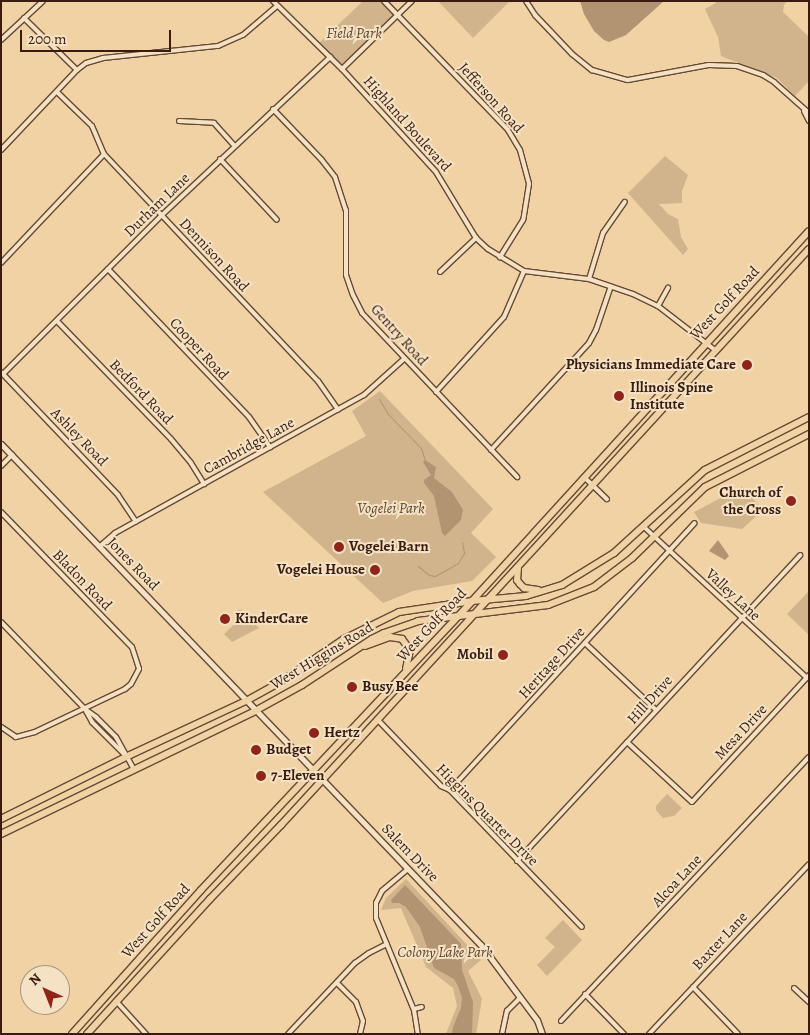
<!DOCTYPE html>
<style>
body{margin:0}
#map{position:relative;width:810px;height:1035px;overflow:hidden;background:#f0d2a5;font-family:Alegreya,serif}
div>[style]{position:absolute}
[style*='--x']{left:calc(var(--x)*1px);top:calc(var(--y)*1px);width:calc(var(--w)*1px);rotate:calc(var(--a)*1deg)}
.green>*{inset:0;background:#d1b38c}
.water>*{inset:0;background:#b29472}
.stream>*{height:1px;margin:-0.5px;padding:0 0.5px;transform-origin:0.5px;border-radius:0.5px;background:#b29472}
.roads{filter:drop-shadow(1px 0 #674a34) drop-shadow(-1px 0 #674a34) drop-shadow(0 1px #674a34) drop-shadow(0 -1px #674a34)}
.minor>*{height:4px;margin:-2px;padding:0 2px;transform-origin:2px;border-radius:2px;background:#f5e2c4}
.tertiary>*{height:5px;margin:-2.5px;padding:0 2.5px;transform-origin:2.5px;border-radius:2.5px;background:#f5e2c4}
.primary>*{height:6px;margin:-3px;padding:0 3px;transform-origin:3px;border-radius:3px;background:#f0d2a5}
.dots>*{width:14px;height:14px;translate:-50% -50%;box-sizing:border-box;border:2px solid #f5e2c4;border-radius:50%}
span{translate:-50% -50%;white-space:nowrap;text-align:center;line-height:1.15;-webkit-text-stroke:4px #f5e2c4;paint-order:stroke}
.park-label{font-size:15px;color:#5f422e;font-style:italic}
.street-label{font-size:15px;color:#391c0f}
.poi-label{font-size:15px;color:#391c0f;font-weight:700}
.right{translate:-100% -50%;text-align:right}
.left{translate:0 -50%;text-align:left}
.frame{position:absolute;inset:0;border:2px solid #391c0f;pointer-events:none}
.north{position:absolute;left:20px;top:965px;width:50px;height:50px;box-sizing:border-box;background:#f5e2c4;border:1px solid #aa937c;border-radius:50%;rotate:316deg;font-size:14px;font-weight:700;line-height:20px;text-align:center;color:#391c0f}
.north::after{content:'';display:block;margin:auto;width:18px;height:22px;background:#8f2418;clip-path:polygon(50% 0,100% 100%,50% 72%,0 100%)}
.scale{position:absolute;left:20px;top:30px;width:151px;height:22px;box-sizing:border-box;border:2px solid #391c0f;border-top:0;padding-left:6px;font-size:15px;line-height:18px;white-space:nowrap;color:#391c0f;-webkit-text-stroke:4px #f5e2c4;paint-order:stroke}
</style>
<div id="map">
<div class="green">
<i style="clip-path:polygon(363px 1px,384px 1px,397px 15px,342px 69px,317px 45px)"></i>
<i style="clip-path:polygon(438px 1px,510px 1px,473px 38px)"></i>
<i style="clip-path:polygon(715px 1px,787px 1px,784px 5px,783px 12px,809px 37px,809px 81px,795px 96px,777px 78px,721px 56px,718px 37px,705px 9px,716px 3px)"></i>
<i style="clip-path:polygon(665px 156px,688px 175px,682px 191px,682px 203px,659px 204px,668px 214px,678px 219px,681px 237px,688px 249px,683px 255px,628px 193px)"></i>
<i style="clip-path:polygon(380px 391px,493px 509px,471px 533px,496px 557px,472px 581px,413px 591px,383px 603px,263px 492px,366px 436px,352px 411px)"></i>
<i style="clip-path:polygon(742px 487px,763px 510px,742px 529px,701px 523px,694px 512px)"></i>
<i style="clip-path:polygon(809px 591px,809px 635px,787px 614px)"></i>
<i style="clip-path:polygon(240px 609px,259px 628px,232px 642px,224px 634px,240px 619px,235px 614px)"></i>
<i style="clip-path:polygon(667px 794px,682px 808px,674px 816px,663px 818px,656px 810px,656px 806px)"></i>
<i style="clip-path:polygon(406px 879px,481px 960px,468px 971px,482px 999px,476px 1034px,446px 1034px,457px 1006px,453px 988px,426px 967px,401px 908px,381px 910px,386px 898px)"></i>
<i style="clip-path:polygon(563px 920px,582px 940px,547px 976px,537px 965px,555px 947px,545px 938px)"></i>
</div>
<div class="water">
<i style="clip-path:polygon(580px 1px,664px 1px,626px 35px,609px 42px,604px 40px,594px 31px,584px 14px)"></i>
<i style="clip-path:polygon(425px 460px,436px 467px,434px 478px,452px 492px,463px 510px,461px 520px,445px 536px,442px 533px,434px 496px,424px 483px,424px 480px,431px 475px,423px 462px)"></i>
<i style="clip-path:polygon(718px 540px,729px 556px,725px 560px,709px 551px)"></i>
<i style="clip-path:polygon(405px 885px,461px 944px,462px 970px,473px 1002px,472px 1034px,452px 1034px,453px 1027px,461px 1008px,462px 998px,458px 986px,454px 979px,434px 968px,420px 927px,406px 907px,399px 903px,392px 903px,391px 900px)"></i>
</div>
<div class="stream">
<i style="--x:379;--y:399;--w:17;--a:59"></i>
<i style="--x:388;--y:414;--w:47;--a:45.9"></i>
<i style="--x:421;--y:448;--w:13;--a:72"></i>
<i style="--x:418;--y:566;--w:14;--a:39"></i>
<i style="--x:429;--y:575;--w:6;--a:9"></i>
<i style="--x:435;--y:576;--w:26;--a:-29"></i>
<i style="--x:458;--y:563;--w:12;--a:-59"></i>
<i style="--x:464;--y:553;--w:11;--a:-100"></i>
</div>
<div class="roads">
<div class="minor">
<i style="--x:273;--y:1;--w:97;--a:44.6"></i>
<i style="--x:342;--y:69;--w:139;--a:47.6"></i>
<i style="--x:436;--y:172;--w:77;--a:58.8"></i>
<i style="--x:476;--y:238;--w:16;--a:43"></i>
<i style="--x:488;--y:249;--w:42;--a:31.4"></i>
<i style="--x:524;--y:271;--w:65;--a:7"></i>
<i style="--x:589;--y:279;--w:46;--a:18.8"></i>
<i style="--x:633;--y:294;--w:28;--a:26"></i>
<i style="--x:658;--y:306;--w:72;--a:37.7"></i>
<i style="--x:384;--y:1;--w:179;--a:46.1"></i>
<i style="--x:508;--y:130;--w:23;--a:59"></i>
<i style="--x:520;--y:150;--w:35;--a:75"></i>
<i style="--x:529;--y:184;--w:36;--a:99"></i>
<i style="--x:523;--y:220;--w:44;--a:121.9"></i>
<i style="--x:526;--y:1;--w:17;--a:57"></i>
<i style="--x:535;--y:15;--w:54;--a:46.5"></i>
<i style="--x:572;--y:54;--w:26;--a:39"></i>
<i style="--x:592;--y:70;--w:37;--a:16"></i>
<i style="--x:628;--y:80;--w:82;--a:-10.5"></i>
<i style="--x:709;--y:65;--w:28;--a:2"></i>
<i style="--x:737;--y:66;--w:28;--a:19"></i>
<i style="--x:763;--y:75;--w:13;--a:32"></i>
<i style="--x:774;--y:82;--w:47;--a:41.5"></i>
<i style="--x:24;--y:18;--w:74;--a:44.5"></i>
<i style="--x:1;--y:40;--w:57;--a:-42.9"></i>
<i style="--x:342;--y:69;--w:98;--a:-44.2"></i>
<i style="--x:57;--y:92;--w:49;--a:44.2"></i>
<i style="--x:92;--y:126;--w:30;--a:67"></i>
<i style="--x:104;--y:154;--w:312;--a:46.7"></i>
<i style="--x:318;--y:381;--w:35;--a:55"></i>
<i style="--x:273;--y:109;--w:69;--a:46.2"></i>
<i style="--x:321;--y:159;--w:23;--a:52"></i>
<i style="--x:335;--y:177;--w:35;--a:72"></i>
<i style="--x:346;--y:210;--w:65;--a:90"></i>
<i style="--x:346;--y:275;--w:21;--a:71"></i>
<i style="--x:353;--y:295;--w:20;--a:63"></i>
<i style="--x:362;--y:313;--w:226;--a:46.6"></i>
<i style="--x:804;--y:111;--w:11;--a:63"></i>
<i style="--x:179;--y:121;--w:35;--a:3"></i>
<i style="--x:214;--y:123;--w:30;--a:48"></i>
<i style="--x:1;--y:150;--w:110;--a:-46.5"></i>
<i style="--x:77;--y:70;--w:11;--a:-38"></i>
<i style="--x:86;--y:63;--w:18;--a:-16"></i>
<i style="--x:103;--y:58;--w:116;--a:-6"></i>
<i style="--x:218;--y:46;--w:27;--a:-24"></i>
<i style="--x:243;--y:35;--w:45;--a:-40.5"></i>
<i style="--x:220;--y:159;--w:83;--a:46.9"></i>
<i style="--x:1;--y:263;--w:150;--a:-46.6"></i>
<i style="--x:108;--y:269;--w:204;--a:46.4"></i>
<i style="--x:249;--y:417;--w:37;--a:55"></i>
<i style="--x:440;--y:272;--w:50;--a:-43.4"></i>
<i style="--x:589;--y:279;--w:48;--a:-73.1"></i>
<i style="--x:603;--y:233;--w:38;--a:-55"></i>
<i style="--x:658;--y:306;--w:21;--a:-61"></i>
<i style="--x:57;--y:321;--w:164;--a:46"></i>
<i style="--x:171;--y:439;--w:31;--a:50"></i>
<i style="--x:191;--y:463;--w:25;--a:58"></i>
<i style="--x:1;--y:372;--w:170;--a:46.4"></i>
<i style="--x:118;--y:495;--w:32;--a:56"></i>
<i style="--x:3;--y:374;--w:225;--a:-45"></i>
<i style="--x:162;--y:215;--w:231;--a:-43.2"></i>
<i style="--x:436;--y:392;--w:101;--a:-47.8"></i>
<i style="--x:504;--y:317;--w:50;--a:-66.5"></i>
<i style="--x:491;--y:450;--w:145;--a:-47.5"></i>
<i style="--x:589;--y:343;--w:15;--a:-62"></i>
<i style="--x:596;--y:330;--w:46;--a:-71.2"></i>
<i style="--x:1;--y:466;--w:16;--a:-45"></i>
<i style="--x:584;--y:477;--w:32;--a:44"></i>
<i style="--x:1;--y:512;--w:188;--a:45.9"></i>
<i style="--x:132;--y:647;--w:23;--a:72"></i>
<i style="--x:139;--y:669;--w:17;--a:118"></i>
<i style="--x:131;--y:684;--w:8;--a:140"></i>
<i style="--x:125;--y:689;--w:100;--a:154.5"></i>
<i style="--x:35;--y:732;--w:20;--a:165"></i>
<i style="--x:16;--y:737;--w:18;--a:-146"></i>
<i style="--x:644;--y:527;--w:222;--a:42.8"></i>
<i style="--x:99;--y:547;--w:21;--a:-41"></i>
<i style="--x:115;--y:533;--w:285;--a:-29"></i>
<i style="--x:364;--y:395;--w:54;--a:-42"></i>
<i style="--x:1;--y:622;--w:121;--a:46"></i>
<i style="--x:85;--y:709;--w:14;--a:36"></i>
<i style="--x:96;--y:717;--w:28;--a:45"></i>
<i style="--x:116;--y:737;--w:37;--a:61"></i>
<i style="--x:585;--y:643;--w:98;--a:43.3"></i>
<i style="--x:86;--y:711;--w:13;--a:61"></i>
<i style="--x:92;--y:722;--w:45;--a:45"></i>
<i style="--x:377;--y:719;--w:93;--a:46.3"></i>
<i style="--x:441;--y:786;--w:10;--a:24"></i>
<i style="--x:450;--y:790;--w:190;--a:46.1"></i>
<i style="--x:627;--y:742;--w:88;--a:42.7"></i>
<i style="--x:692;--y:802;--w:173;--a:-47.3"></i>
<i style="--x:450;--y:790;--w:362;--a:-47.5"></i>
<i style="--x:517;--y:861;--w:417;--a:-47.2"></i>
<i style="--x:408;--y:869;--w:34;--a:140"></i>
<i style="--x:382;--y:891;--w:13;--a:117"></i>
<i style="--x:376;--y:903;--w:15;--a:90"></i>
<i style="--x:376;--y:918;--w:100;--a:67.6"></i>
<i style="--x:414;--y:1010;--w:24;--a:81"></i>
<i style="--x:337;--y:983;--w:27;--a:45"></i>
<i style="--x:356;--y:1002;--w:20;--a:70"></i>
<i style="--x:363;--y:1021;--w:13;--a:103"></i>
<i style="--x:693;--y:987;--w:65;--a:46.2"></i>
<i style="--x:794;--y:988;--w:21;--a:43"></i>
<i style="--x:585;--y:994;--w:56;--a:45.7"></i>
<i style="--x:116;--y:1001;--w:45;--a:47.7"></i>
<i style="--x:414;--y:1009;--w:8;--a:-14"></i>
<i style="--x:561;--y:1021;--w:362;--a:-46.8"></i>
<i style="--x:288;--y:1034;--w:98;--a:-46.7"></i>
<i style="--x:355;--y:963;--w:17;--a:-36"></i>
<i style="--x:369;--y:953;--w:20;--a:-27"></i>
<i style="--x:502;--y:1034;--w:24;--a:-78"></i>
<i style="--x:507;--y:1011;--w:18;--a:-45"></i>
<i style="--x:649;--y:1034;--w:233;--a:-46.7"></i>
</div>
<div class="tertiary">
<i style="--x:1;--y:444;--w:694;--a:46.23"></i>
<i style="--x:481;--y:945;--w:94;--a:53.3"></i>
<i style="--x:537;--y:1020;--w:15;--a:70"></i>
</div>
<div class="primary">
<i style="--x:518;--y:567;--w:13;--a:94"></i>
<i style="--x:517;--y:580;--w:5;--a:53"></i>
<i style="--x:520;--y:584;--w:6;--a:45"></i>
<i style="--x:524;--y:588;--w:14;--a:8"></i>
<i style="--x:365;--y:646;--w:27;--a:-20"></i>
<i style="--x:390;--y:637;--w:12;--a:9"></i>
<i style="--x:402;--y:639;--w:14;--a:54"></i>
<i style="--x:410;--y:650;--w:19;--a:102"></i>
<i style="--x:1;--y:819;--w:144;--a:-26.4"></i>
<i style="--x:130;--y:755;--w:128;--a:-25"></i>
<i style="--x:246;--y:701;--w:38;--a:-29"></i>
<i style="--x:279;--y:683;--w:78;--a:-34.1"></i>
<i style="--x:344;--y:639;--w:61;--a:-26.1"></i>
<i style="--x:399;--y:612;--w:74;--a:-8.6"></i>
<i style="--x:472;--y:601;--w:54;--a:-5.3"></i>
<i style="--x:526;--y:596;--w:38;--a:-17"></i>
<i style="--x:562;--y:585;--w:61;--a:-31.6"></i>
<i style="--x:614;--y:553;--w:123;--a:-42.4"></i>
<i style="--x:705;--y:470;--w:117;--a:-27"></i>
<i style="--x:1;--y:834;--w:282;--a:-25.8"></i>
<i style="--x:255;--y:711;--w:54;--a:-29"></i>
<i style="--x:302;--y:685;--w:84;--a:-33.3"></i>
<i style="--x:372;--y:639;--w:13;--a:-27"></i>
<i style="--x:384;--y:633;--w:36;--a:-19"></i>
<i style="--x:418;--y:621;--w:131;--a:-7"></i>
<i style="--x:548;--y:605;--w:49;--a:-21.4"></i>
<i style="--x:594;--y:587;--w:48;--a:-37.3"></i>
<i style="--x:632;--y:558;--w:102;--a:-44.2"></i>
<i style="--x:705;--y:487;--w:117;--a:-27"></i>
<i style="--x:72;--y:1034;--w:193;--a:-48.1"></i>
<i style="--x:201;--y:890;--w:396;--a:-46.8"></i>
<i style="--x:472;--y:601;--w:500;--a:-47.67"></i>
<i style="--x:87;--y:1034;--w:183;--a:-47.7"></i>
<i style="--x:210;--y:899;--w:103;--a:-46.2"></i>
<i style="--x:281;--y:825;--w:781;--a:-47.49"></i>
</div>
</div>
<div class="dots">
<i style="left:747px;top:365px;background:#8f2418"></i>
<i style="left:619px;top:396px;background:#8f2418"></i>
<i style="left:791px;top:501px;background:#8f2418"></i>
<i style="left:339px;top:547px;background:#8f2418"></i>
<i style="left:375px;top:570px;background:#8f2418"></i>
<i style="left:225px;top:619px;background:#8f2418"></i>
<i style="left:503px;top:655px;background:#8f2418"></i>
<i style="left:352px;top:687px;background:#8f2418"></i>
<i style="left:314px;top:733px;background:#8f2418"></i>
<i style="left:256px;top:750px;background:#8f2418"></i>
<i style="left:261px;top:776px;background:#8f2418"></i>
</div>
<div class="park-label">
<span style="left:354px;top:34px">Field Park</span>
<span style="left:391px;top:509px">Vogelei Park</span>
<span style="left:445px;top:953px">Colony Lake Park</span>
</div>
<div class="street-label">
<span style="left:491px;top:98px;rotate:48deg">Jefferson Road</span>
<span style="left:407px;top:124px;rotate:48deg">Highland Boulevard</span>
<span style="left:157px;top:205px;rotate:-44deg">Durham Lane</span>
<span style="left:214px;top:255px;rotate:47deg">Dennison Road</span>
<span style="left:725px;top:303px;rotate:-47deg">West Golf Road</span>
<span style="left:399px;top:335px;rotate:48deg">Gentry Road</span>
<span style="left:199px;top:349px;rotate:47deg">Cooper Road</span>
<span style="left:141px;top:392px;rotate:46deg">Bedford Road</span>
<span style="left:79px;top:437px;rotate:46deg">Ashley Road</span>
<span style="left:249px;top:446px;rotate:-29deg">Cambridge Lane</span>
<span style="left:133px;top:564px;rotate:46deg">Jones Road</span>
<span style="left:82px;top:580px;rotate:46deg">Bladon Road</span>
<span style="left:733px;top:595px;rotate:43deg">Valley Lane</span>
<span style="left:432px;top:625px;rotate:-47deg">West Golf Road</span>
<span style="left:322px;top:656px;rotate:-31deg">West Higgins Road</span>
<span style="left:552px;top:663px;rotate:-48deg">Heritage Drive</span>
<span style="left:650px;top:700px;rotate:-48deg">Hill Drive</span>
<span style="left:741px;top:732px;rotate:-47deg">Mesa Drive</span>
<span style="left:487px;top:815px;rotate:45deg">Higgins Quarter Drive</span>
<span style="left:410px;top:853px;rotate:46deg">Salem Drive</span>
<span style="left:677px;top:881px;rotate:-47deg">Alcoa Lane</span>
<span style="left:156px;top:921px;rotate:-48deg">West Golf Road</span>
<span style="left:720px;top:941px;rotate:-47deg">Baxter Lane</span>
</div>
<div class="poi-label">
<span class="right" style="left:736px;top:365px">Physicians Immediate Care</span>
<span class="left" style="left:630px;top:396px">Illinois Spine<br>Institute</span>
<span class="right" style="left:781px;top:501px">Church of<br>the Cross</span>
<span class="left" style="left:349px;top:547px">Vogelei Barn</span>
<span class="right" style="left:365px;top:570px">Vogelei House</span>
<span class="left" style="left:235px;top:619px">KinderCare</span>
<span class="right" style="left:493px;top:655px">Mobil</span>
<span class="left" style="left:362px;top:687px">Busy Bee</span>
<span class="left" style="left:324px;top:733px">Hertz</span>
<span class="left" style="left:266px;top:750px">Budget</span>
<span class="left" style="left:271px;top:776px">7-Eleven</span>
</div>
<div class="frame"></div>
<div class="north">N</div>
<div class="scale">200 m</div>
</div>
